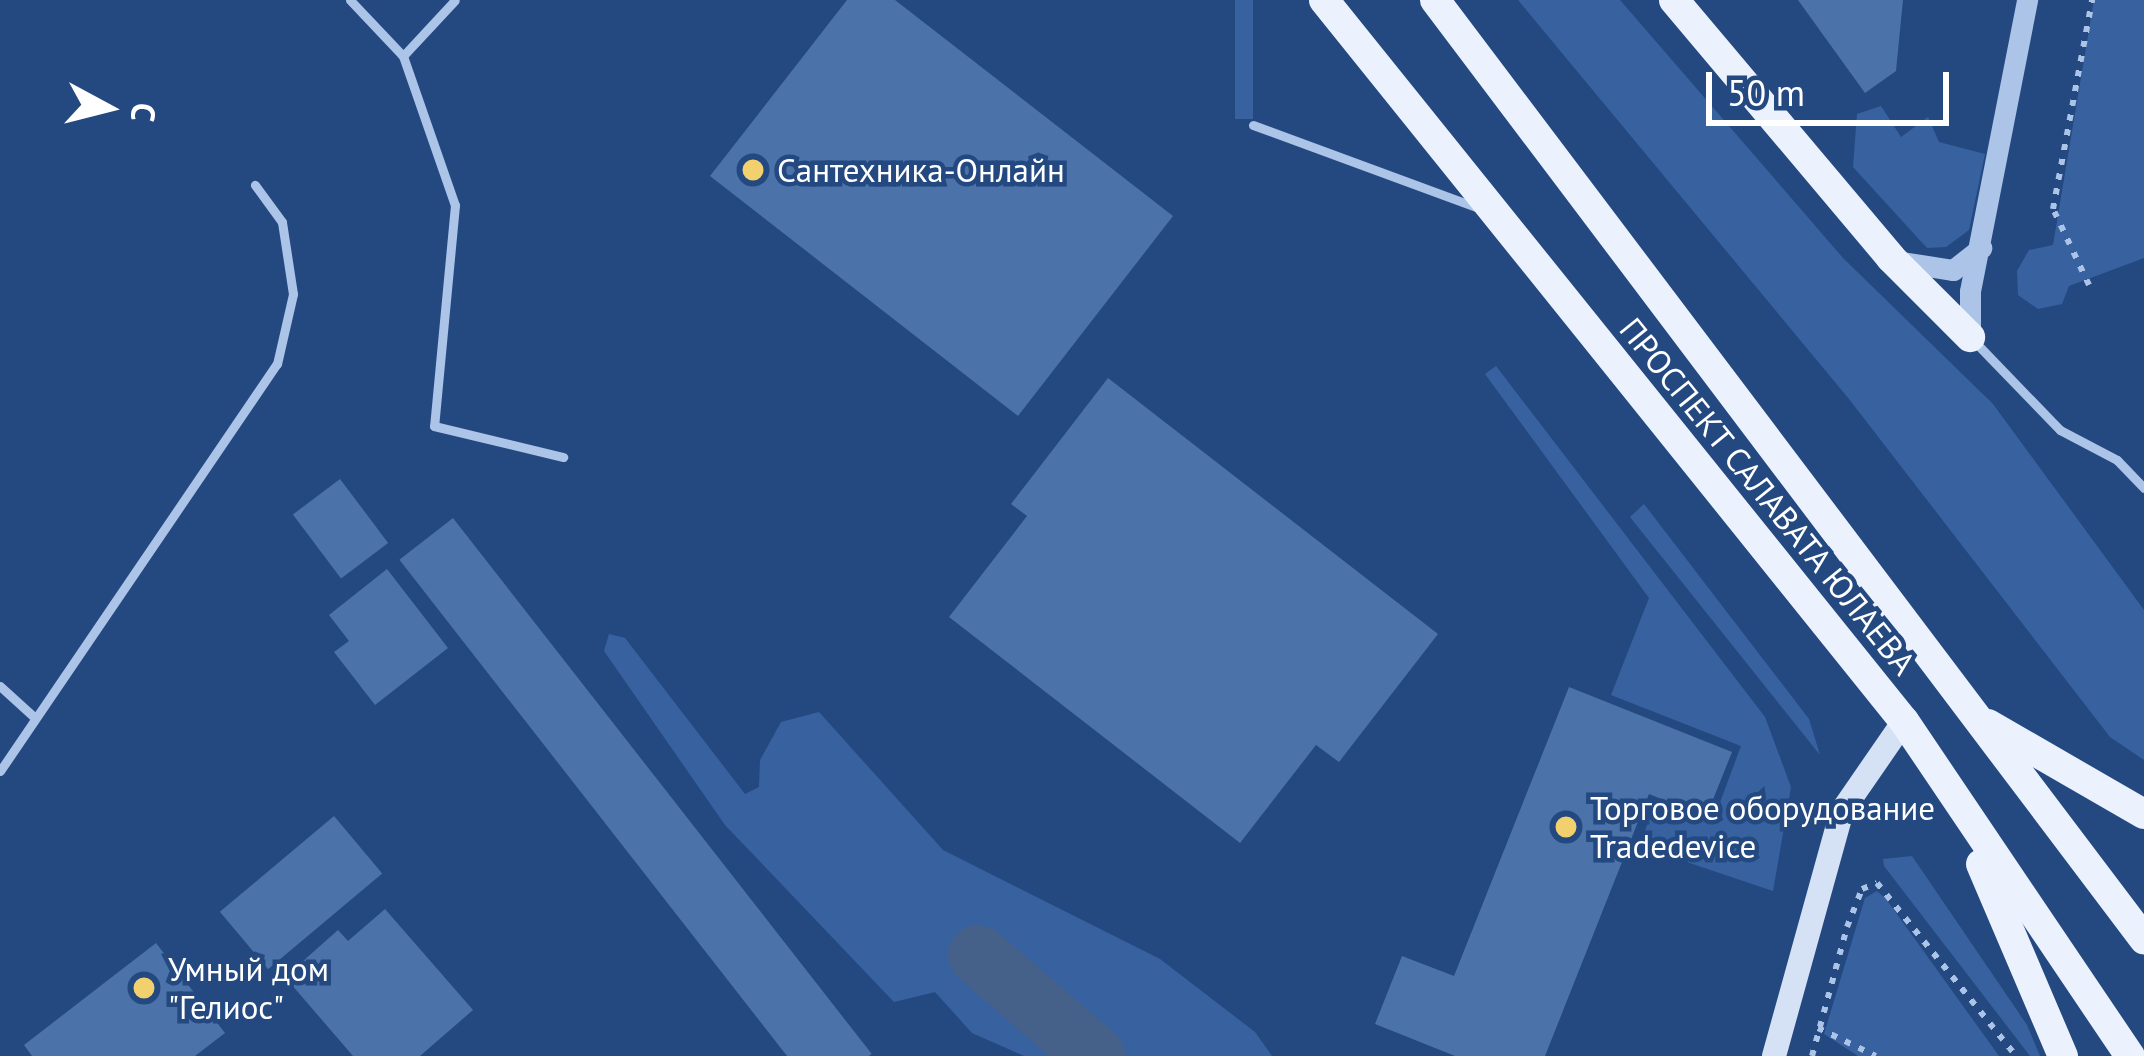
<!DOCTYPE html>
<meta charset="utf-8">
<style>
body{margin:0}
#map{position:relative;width:2144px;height:1056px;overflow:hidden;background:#244981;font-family:"PT Sans",sans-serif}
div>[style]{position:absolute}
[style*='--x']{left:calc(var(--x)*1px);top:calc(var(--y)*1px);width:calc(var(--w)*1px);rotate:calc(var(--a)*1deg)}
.green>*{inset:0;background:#38629f;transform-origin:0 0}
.river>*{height:60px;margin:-30px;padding:0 30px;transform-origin:30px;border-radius:30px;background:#456089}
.building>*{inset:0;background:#4c72aa;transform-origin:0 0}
.path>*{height:6px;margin-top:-3px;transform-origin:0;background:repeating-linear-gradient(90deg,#abc4e7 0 6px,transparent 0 15px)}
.service>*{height:9px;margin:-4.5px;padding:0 4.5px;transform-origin:4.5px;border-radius:4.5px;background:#abc4e7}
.tertiary>*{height:21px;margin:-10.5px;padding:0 10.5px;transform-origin:10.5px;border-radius:10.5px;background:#abc4e7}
.secondary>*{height:24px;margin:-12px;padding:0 12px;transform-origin:12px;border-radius:12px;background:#d5e2f6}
.primary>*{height:30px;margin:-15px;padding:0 15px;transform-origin:15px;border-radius:15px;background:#ecf2fd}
.dots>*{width:33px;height:33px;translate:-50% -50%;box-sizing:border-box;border:6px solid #244981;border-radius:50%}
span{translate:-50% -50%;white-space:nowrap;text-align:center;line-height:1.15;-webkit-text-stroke:9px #244981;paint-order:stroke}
.poi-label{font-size:33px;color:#fff}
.left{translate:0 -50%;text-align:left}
.street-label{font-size:33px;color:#fff}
.north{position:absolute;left:48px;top:48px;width:120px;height:120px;-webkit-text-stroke:9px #244981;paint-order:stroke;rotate:97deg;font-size:33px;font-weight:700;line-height:48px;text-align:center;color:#fff}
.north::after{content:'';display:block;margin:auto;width:42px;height:54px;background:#fff;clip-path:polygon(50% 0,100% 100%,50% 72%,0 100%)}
.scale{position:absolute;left:1706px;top:72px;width:243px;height:54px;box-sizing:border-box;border:6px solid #fff;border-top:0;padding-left:15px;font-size:36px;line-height:42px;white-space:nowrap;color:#fff;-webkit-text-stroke:9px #244981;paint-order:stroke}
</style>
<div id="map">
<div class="green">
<i style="left:1235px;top:0;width:18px;height:119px"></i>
<i style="clip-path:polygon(1518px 0,1620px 0,1843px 258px,1993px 404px,2144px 610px,2144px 760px,2110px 737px,1849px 399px)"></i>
<i style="clip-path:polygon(2094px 0,2144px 0,2144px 258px,2069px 286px,2062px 304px,2038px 309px,2018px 295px,2017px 271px,2029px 250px,2053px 245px)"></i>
<i style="clip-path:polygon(1881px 106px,1901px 137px,1928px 117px,1939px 142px,1985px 154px,1969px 230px,1946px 247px,1927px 248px,1853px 167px,1857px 114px)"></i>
<i style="clip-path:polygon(1496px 366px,1765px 717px,1791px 787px,1773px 891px,1639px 846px,1656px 802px,1712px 824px,1741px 746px,1611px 695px,1649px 598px,1485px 374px)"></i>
<i style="clip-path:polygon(1644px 504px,1809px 719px,1820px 755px,1630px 517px)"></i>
<i style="clip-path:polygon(609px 634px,625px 638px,745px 794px,759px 787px,760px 760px,781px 722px,819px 712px,943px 850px,1160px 959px,1255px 1032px,1272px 1056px,1024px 1056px,972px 1033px,935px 992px,894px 1002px,725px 825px,604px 651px)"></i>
<i style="clip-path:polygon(1912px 856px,2027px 1025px,2040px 1056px,2030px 1056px,1884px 866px,1883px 859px)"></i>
<i style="clip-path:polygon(1877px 891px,1886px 899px,1999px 1056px,1858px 1056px,1824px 1034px,1865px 898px)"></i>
</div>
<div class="river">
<i style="--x:978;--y:955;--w:155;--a:40.8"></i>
</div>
<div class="building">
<i style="clip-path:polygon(847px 0,895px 0,1173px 216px,1018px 416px,710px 176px)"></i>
<i style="clip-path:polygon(1798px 0,1903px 0,1896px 71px,1865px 93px)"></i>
<i style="clip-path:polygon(1108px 378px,1438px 634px,1339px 762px,1316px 745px,1240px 843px,949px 617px,1027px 516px,1011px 504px)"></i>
<i style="left:340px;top:479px;width:80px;height:59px;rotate:53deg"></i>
<i style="left:453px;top:518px;width:680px;height:68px;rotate:52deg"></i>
<i style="clip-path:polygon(387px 569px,448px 648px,375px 705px,334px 652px,349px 641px,329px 615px)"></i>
<i style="clip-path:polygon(1569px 687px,1732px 752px,1706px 817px,1649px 794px,1545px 1056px,1455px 1056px,1375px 1024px,1402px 956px,1454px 976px)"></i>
<i style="left:334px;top:816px;width:75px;height:149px;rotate:50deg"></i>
<i style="clip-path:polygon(385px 909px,473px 1010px,420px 1056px,353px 1056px,285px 977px,338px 930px,348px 941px)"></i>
<i style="clip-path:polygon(156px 943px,225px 1033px,195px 1056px,32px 1056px,24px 1045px)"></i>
</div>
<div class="path">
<i style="--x:2089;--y:285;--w:84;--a:-115.3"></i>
<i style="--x:2053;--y:209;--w:213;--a:-79.4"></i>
<i style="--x:1818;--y:1028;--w:64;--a:25.8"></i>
<i style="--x:1812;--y:1056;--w:134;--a:-74.8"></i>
<i style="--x:1847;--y:927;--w:41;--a:-68.5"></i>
<i style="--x:1862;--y:889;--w:16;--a:-22"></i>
<i style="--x:1877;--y:883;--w:222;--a:51.2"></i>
</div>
<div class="service">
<i style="--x:350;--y:0;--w:77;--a:46.6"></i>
<i style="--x:403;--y:56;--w:76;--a:-47.1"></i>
<i style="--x:403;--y:56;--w:158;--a:70.8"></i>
<i style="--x:455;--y:205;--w:222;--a:95.4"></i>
<i style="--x:434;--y:426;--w:133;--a:13.5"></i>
<i style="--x:1253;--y:125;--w:240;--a:20.2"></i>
<i style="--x:1974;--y:341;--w:124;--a:46"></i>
<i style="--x:2060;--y:430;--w:64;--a:27.8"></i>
<i style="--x:2117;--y:460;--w:39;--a:46"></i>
<i style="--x:0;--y:686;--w:47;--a:42.4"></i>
<i style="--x:0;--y:771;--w:492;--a:-55.8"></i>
<i style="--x:277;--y:364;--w:72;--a:-77.1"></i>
<i style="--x:293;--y:294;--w:73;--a:-98.7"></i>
<i style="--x:282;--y:222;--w:46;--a:-126.1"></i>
</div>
<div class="tertiary">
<i style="--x:1902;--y:262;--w:52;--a:8.9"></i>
<i style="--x:1953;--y:270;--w:36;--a:-38"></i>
<i style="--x:1970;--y:337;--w:46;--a:-90"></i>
<i style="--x:1970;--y:291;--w:297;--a:-78.9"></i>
</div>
<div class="secondary">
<i style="--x:1774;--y:1056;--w:254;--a:-74.5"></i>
<i style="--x:1842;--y:811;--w:109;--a:-55.4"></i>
</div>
<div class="primary">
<i style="--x:1324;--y:0;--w:925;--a:51.19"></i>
<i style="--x:1904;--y:721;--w:404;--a:56"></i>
<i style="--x:1435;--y:0;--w:1177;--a:52.95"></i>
<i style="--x:1674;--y:0;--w:337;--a:49.9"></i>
<i style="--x:1891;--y:258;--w:112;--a:45"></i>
<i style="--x:1988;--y:724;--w:180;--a:30"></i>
<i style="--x:1981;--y:864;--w:209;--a:66.9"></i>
</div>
<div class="dots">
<i style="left:753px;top:170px;background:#f2d06e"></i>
<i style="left:1566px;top:827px;background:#f2d06e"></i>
<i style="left:144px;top:988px;background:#f2d06e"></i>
</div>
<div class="poi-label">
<span class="left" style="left:777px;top:170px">Сантехника-Онлайн</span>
<span class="left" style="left:1590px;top:827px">Торговое оборудование<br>Tradedevice</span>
<span class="left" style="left:168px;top:988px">Умный дом<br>"Гелиос"</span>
</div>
<div class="street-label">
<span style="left:1768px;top:496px;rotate:51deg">ПРОСПЕКТ САЛАВАТА ЮЛАЕВА</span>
</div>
<div class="north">С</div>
<div class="scale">50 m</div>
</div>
